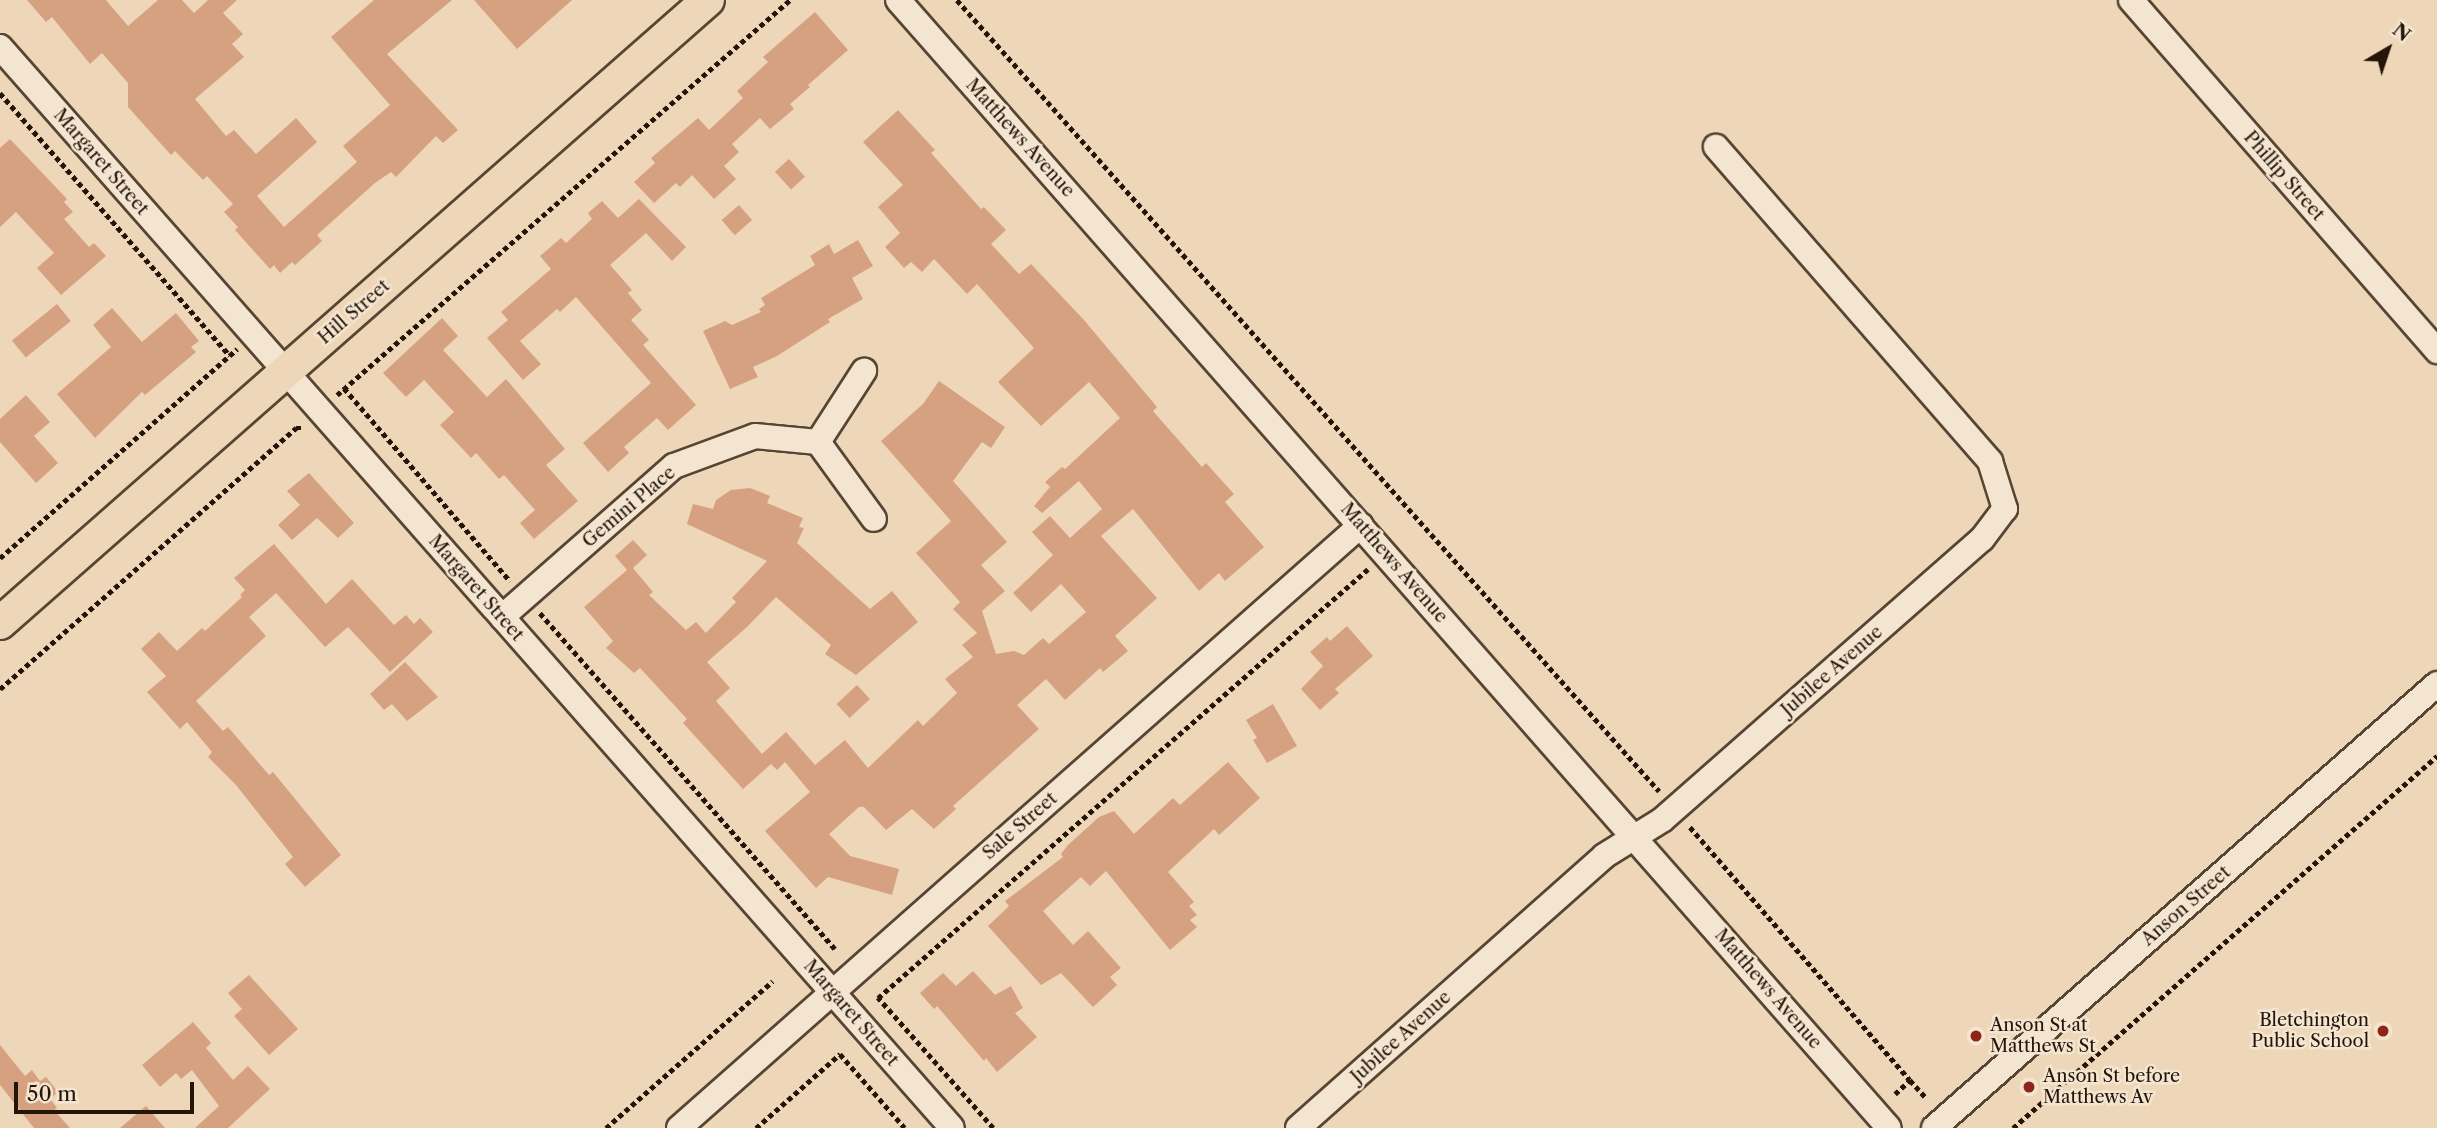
<!DOCTYPE html>
<style>
body{margin:0}
#map{position:relative;width:2437px;height:1128px;overflow:hidden;background:#eed7b8;font-family:"Libre Caslon Text",serif}
div>[style]{position:absolute}
[style*='--x']{left:calc(var(--x)*1px);top:calc(var(--y)*1px);width:calc(var(--w)*1px);rotate:calc(var(--a)*1deg)}
.building>*{inset:0;background:#d6a181;transform-origin:0 0}
.path>*{height:4.5px;margin-top:-2.25px;transform-origin:0;background:repeating-linear-gradient(90deg,#251408 0 5px,transparent 0 8.5px)}
.roads{filter:drop-shadow(2px 0 #574534) drop-shadow(-2px 0 #574534) drop-shadow(0 2px #574534) drop-shadow(0 -2px #574534)}
.minor>*{height:24px;margin:-12px;padding:0 12px;transform-origin:12px;border-radius:12px;background:#f4e5d1}
.major>*{height:32px;margin:-16px;padding:0 16px;transform-origin:16px;border-radius:16px;background:#eed7b8}
.dots>*{width:19px;height:19px;translate:-50% -50%;box-sizing:border-box;border:4px solid #f4e5d1;border-radius:50%}
span{translate:-50% -50%;white-space:nowrap;text-align:center;line-height:1.15;-webkit-text-stroke:5px #f4e5d1;paint-order:stroke}
.street-label{font-size:18px;color:#251408}
.poi-label{font-size:18px;color:#251408}
.right{translate:-100% -50%;text-align:right}
.left{translate:0 -50%;text-align:left}
.north{position:absolute;left:2353px;top:14px;width:70px;height:70px;-webkit-text-stroke:5px #f4e5d1;paint-order:stroke;rotate:39deg;font-size:19px;font-weight:700;line-height:28px;text-align:center;color:#251408}
.north::after{content:'';display:block;margin:auto;width:24px;height:32px;background:#251408;clip-path:polygon(50% 0,100% 100%,50% 72%,0 100%)}
.scale{position:absolute;left:14px;top:1082px;width:180px;height:32px;box-sizing:border-box;border:4px solid #251408;border-top:0;padding-left:9px;font-size:21px;line-height:24px;white-space:nowrap;color:#251408;-webkit-text-stroke:5px #f4e5d1;paint-order:stroke}
</style>
<div id="map">
<div class="building">
<i style="clip-path:polygon(27px 0,106px 0,128px 26px,158px 0,182px 0,194px 13px,208px 0,237px 0,223px 13px,243px 34px,232px 44px,244px 57px,195px 99px,226px 136px,234px 130px,256px 154px,296px 118px,317px 142px,257px 196px,284px 227px,357px 162px,343px 146px,390px 105px,331px 37px,374px 0,452px 0,387px 54px,458px 130px,443px 143px,436px 136px,396px 177px,391px 172px,375px 183px,317px 235px,322px 241px,295px 265px,292px 262px,280px 273px,274px 265px,270px 269px,235px 230px,238px 227px,224px 212px,233px 204px,207px 176px,203px 180px,175px 151px,171px 155px,128px 107px,128px 83px,102px 53px,90px 64px,52px 17px,46px 22px)"></i>
<i style="clip-path:polygon(474px 0,572px 0,517px 49px)"></i>
<i style="clip-path:polygon(815px 12px,848px 50px,808px 85px,810px 87px,790px 104px,794px 109px,770px 129px,760px 118px,732px 144px,739px 152px,724px 166px,736px 179px,714px 199px,692px 175px,680px 187px,676px 183px,654px 203px,634px 182px,655px 163px,651px 158px,698px 118px,709px 130px,743px 98px,737px 91px,768px 62px,763px 57px)"></i>
<i style="clip-path:polygon(898px 110px,935px 150px,931px 153px,981px 209px,984px 207px,1006px 230px,991px 244px,1019px 274px,1031px 264px,1084px 320px,1157px 407px,1153px 411px,1202px 467px,1206px 463px,1234px 494px,1225px 502px,1264px 547px,1225px 581px,1219px 573px,1199px 591px,1133px 509px,1101px 536px,1157px 598px,1115px 636px,1128px 651px,1103px 672px,1100px 668px,1065px 700px,1046px 679px,1017px 705px,1039px 729px,953px 806px,956px 809px,934px 829px,912px 809px,886px 830px,864px 807px,859px 807px,829px 834px,850px 856px,899px 869px,892px 895px,828px 877px,816px 888px,765px 831px,810px 792px,785px 762px,777px 770px,768px 761px,771px 764px,743px 789px,683px 723px,687px 719px,640px 668px,634px 673px,606px 648px,613px 641px,584px 607px,627px 570px,615px 556px,633px 540px,647px 555px,633px 568px,653px 592px,649px 595px,686px 630px,696px 622px,706px 633px,736px 602px,732px 598px,767px 561px,687px 524px,693px 504px,713px 509px,716px 500px,731px 490px,750px 488px,770px 496px,767px 503px,803px 518px,799px 527px,804px 528px,797px 543px,870px 609px,892px 591px,918px 622px,856px 675px,825px 654px,831px 645px,776px 597px,747px 627px,707px 662px,730px 688px,716px 701px,762px 754px,786px 732px,815px 765px,845px 740px,868px 768px,918px 720px,923px 726px,957px 693px,945px 679px,973px 657px,962px 645px,977px 633px,953px 609px,960px 602px,916px 553px,951px 521px,881px 441px,923px 404px,939px 381px,1005px 427px,991px 448px,982px 442px,953px 481px,1007px 542px,981px 565px,1005px 591px,982px 611px,996px 654px,1014px 651px,1024px 655px,1043px 638px,1049px 644px,1086px 612px,1061px 584px,1031px 612px,1013px 593px,1053px 555px,1032px 532px,1050px 516px,1070px 538px,1102px 509px,1079px 481px,1042px 513px,1034px 506px,1050px 487px,1045px 482px,1062px 467px,1065px 469px,1120px 418px,1089px 382px,1041px 426px,998px 382px,1034px 348px,977px 284px,967px 294px,934px 259px,922px 272px,911px 262px,904px 268px,885px 247px,900px 233px,878px 207px,903px 185px,863px 142px)"></i>
<i style="clip-path:polygon(10px 139px,67px 199px,64px 202px,73px 212px,64px 219px,89px 247px,94px 243px,106px 256px,61px 295px,37px 268px,54px 253px,16px 212px,0 227px,0 148px)"></i>
<i style="left:789px;top:159px;width:24px;height:19px;rotate:48deg"></i>
<i style="clip-path:polygon(639px 199px,686px 247px,672px 261px,646px 233px,610px 265px,632px 290px,628px 293px,642px 310px,631px 320px,649px 340px,643px 345px,696px 405px,668px 430px,657px 418px,624px 447px,629px 453px,608px 472px,583px 443px,651px 383px,576px 297px,560px 312px,557px 309px,520px 341px,541px 364px,523px 380px,487px 338px,508px 320px,501px 312px,551px 269px,540px 256px,561px 238px,566px 243px,592px 219px,588px 213px,602px 201px,618px 218px)"></i>
<i style="left:739px;top:205px;width:20px;height:23px;rotate:49deg"></i>
<i style="clip-path:polygon(858px 240px,873px 266px,852px 278px,863px 299px,828px 319px,830px 322px,777px 356px,753px 367px,758px 377px,730px 389px,703px 331px,725px 321px,732px 325px,761px 312px,759px 309px,765px 305px,761px 298px,815px 265px,810px 256px,829px 244px,834px 254px)"></i>
<i style="left:57px;top:304px;width:22px;height:58px;rotate:51deg"></i>
<i style="clip-path:polygon(112px 308px,142px 342px,176px 313px,199px 341px,191px 347px,196px 352px,145px 395px,142px 392px,95px 438px,57px 394px,111px 347px,93px 325px)"></i>
<i style="clip-path:polygon(442px 318px,458px 336px,443px 350px,487px 397px,506px 379px,565px 449px,546px 465px,578px 501px,534px 539px,520px 523px,535px 510px,504px 475px,499px 479px,476px 453px,471px 458px,440px 425px,454px 412px,424px 380px,406px 397px,383px 373px)"></i>
<i style="clip-path:polygon(26px 395px,50px 422px,34px 436px,58px 463px,36px 483px,0 442px,0 419px)"></i>
<i style="clip-path:polygon(309px 473px,354px 523px,338px 538px,317px 518px,292px 540px,278px 525px,300px 505px,287px 491px)"></i>
<i style="clip-path:polygon(274px 544px,326px 604px,352px 579px,394px 625px,406px 615px,414px 624px,420px 618px,433px 632px,390px 672px,348px 627px,325px 647px,276px 593px,249px 617px,266px 636px,196px 701px,223px 731px,228px 727px,269px 775px,273px 772px,341px 855px,305px 887px,285px 864px,293px 857px,236px 785px,208px 757px,212px 752px,187px 722px,180px 729px,147px 692px,166px 676px,141px 649px,159px 632px,177px 651px,202px 628px,205px 631px,242px 597px,240px 595px,245px 590px,234px 578px)"></i>
<i style="clip-path:polygon(1347px 626px,1373px 656px,1335px 689px,1339px 693px,1320px 710px,1301px 689px,1323px 666px,1310px 652px,1327px 637px,1330px 641px)"></i>
<i style="clip-path:polygon(405px 662px,438px 697px,407px 721px,392px 704px,384px 710px,370px 694px)"></i>
<i style="left:857px;top:685px;width:19px;height:28px;rotate:47deg"></i>
<i style="clip-path:polygon(1273px 704px,1297px 746px,1267px 763px,1253px 740px,1257px 738px,1246px 720px)"></i>
<i style="clip-path:polygon(1228px 762px,1260px 798px,1219px 835px,1214px 829px,1168px 872px,1194px 902px,1189px 906px,1197px 915px,1190px 920px,1197px 927px,1170px 950px,1106px 871px,1090px 886px,1081px 877px,1043px 911px,1073px 945px,1088px 931px,1121px 968px,1110px 977px,1117px 985px,1093px 1007px,1061px 973px,1041px 985px,988px 926px,1009px 906px,1005px 901px,1063px 857px,1061px 854px,1068px 845px,1099px 817px,1114px 811px,1134px 834px,1173px 798px,1180px 805px)"></i>
<i style="clip-path:polygon(973px 971px,995px 995px,1011px 986px,1023px 1008px,1015px 1013px,1037px 1037px,997px 1072px,986px 1058px,984px 1061px,937px 1006px,934px 1009px,920px 993px,943px 973px,956px 986px)"></i>
<i style="clip-path:polygon(249px 975px,298px 1029px,269px 1055px,234px 1016px,242px 1009px,228px 993px)"></i>
<i style="clip-path:polygon(193px 1022px,211px 1043px,206px 1048px,233px 1080px,248px 1066px,270px 1089px,228px 1128px,195px 1128px,219px 1106px,192px 1070px,181px 1079px,176px 1073px,160px 1087px,142px 1065px)"></i>
<i style="clip-path:polygon(0 1045px,25px 1076px,32px 1070px,40px 1081px,46px 1077px,58px 1092px,50px 1099px,57px 1108px,54px 1110px,70px 1128px,34px 1128px,0 1085px)"></i>
<i style="clip-path:polygon(146px 1106px,165px 1128px,120px 1128px)"></i>
</div>
<div class="path">
<i style="--x:957;--y:0;--w:1058;--a:48.41"></i>
<i style="--x:0;--y:93;--w:349;--a:48.8"></i>
<i style="--x:344;--y:388;--w:255;--a:49.3"></i>
<i style="--x:337;--y:395;--w:601;--a:-41.09"></i>
<i style="--x:0;--y:558;--w:316;--a:-41.4"></i>
<i style="--x:540;--y:613;--w:447;--a:48.7"></i>
<i style="--x:0;--y:689;--w:395;--a:-41.4"></i>
<i style="--x:296;--y:428;--w:7;--a:0"></i>
<i style="--x:1690;--y:827;--w:335;--a:49"></i>
<i style="--x:1895;--y:1094;--w:21;--a:-43"></i>
<i style="--x:1910;--y:1080;--w:24;--a:48"></i>
<i style="--x:606;--y:1128;--w:222;--a:-41.4"></i>
<i style="--x:756;--y:1128;--w:112;--a:-41.4"></i>
<i style="--x:840;--y:1054;--w:98;--a:48.7"></i>
<i style="--x:993;--y:1128;--w:174;--a:-131.5"></i>
<i style="--x:878;--y:998;--w:651;--a:-41.2"></i>
<i style="--x:2013;--y:1128;--w:564;--a:-41.26"></i>
</div>
<div class="roads">
<div class="minor">
<i style="--x:898;--y:0;--w:1501;--a:48.7"></i>
<i style="--x:2131;--y:0;--w:466;--a:48.9"></i>
<i style="--x:0;--y:47;--w:1440;--a:48.63"></i>
<i style="--x:818;--y:442;--w:85;--a:-57.1"></i>
<i style="--x:502;--y:617;--w:229;--a:-41.3"></i>
<i style="--x:674;--y:466;--w:86;--a:-20.3"></i>
<i style="--x:755;--y:436;--w:63;--a:5.4"></i>
<i style="--x:818;--y:442;--w:95;--a:54"></i>
<i style="--x:679;--y:1128;--w:910;--a:-41.48"></i>
<i style="--x:1298;--y:1128;--w:409;--a:-41.6"></i>
<i style="--x:1604;--y:856;--w:68;--a:-31.8"></i>
<i style="--x:1662;--y:820;--w:426;--a:-41.3"></i>
<i style="--x:1982;--y:539;--w:38;--a:-53"></i>
<i style="--x:2005;--y:509;--w:50;--a:-107.4"></i>
<i style="--x:1990;--y:461;--w:417;--a:-131.1"></i>
<i style="--x:1934;--y:1128;--w:671;--a:-41.43"></i>
</div>
<div class="major">
<i style="--x:0;--y:623;--w:943;--a:-41.35"></i>
</div>
</div>
<div class="dots">
<i style="left:2383px;top:1031px;background:#8f2418"></i>
<i style="left:1976px;top:1036px;background:#8f2418"></i>
<i style="left:2029px;top:1087px;background:#8f2418"></i>
</div>
<div class="street-label">
<span style="left:1020px;top:138px;rotate:48deg">Matthews Avenue</span>
<span style="left:101px;top:162px;rotate:49deg">Margaret Street</span>
<span style="left:2284px;top:176px;rotate:49deg">Phillip Street</span>
<span style="left:354px;top:312px;rotate:-41deg">Hill Street</span>
<span style="left:629px;top:507px;rotate:-40deg">Gemini Place</span>
<span style="left:1394px;top:563px;rotate:49deg">Matthews Avenue</span>
<span style="left:476px;top:588px;rotate:49deg">Margaret Street</span>
<span style="left:1832px;top:671px;rotate:-41deg">Jubilee Avenue</span>
<span style="left:1020px;top:826px;rotate:-41deg">Sale Street</span>
<span style="left:2186px;top:906px;rotate:-41deg">Anson Street</span>
<span style="left:1768px;top:989px;rotate:49deg">Matthews Avenue</span>
<span style="left:851px;top:1013px;rotate:49deg">Margaret Street</span>
<span style="left:1401px;top:1037px;rotate:-42deg">Jubilee Avenue</span>
</div>
<div class="poi-label">
<span class="right" style="left:2369px;top:1031px">Bletchington<br>Public School</span>
<span class="left" style="left:1990px;top:1036px">Anson St at<br>Matthews St</span>
<span class="left" style="left:2043px;top:1087px">Anson St before<br>Matthews Av</span>
</div>
<div class="north">N</div>
<div class="scale">50 m</div>
</div>
